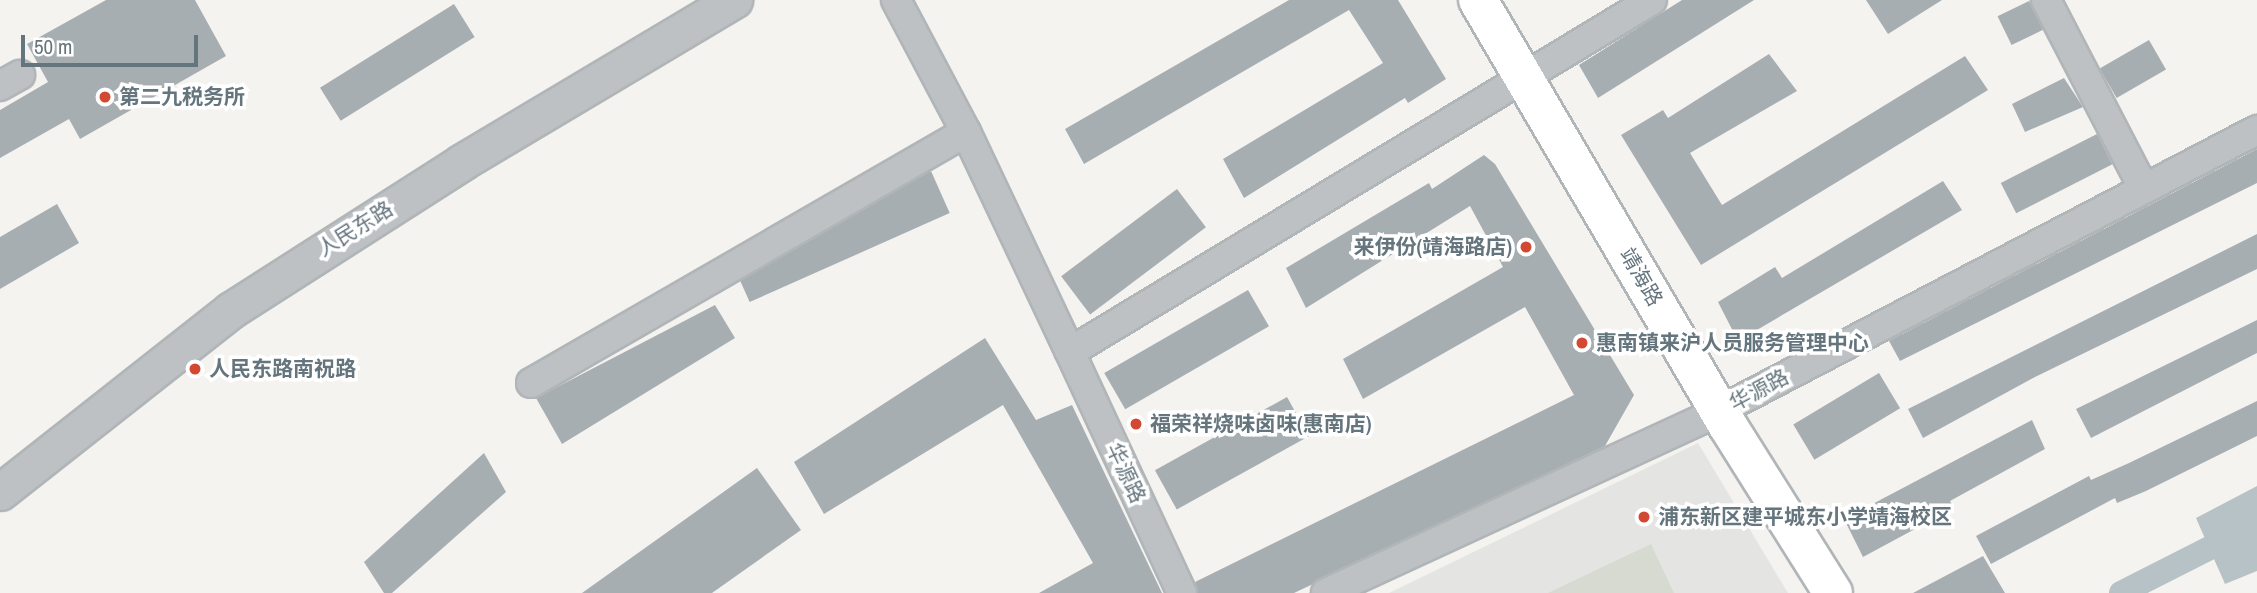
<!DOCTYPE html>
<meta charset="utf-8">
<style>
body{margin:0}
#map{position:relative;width:2257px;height:593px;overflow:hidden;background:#f4f3f0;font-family:"Archivo Narrow","Noto Sans SC",sans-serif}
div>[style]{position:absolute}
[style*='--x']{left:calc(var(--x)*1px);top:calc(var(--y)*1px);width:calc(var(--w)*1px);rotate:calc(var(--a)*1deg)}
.built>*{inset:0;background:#e4e5e3}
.green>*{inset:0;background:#d6dad1}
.water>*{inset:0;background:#b6c2c5}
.canal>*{height:24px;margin:-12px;padding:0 12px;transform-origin:12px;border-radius:12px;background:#b6c2c5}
.building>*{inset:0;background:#a7aeb2;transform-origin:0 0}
.roads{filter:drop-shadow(2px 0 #b0b5b8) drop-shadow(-2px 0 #b0b5b8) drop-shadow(0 2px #b0b5b8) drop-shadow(0 -2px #b0b5b8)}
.minor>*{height:28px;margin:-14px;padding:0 14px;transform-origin:14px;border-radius:14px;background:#bdc1c4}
.tertiary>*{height:35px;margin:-17.5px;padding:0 17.5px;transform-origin:17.5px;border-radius:17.5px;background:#bdc1c4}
.secondary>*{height:38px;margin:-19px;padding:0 19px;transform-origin:19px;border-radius:19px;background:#fff}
.dots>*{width:19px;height:19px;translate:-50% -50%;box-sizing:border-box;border:4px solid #fff;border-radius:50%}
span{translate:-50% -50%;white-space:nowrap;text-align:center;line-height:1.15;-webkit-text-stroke:7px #fff;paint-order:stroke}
.poi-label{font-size:21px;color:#65757e;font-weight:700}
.left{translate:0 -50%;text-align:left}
.right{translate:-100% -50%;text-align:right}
.street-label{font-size:21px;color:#65757e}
.scale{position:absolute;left:21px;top:35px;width:177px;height:32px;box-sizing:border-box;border:4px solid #65757e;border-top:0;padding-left:9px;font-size:21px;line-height:24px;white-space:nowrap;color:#65757e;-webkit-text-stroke:5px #fff;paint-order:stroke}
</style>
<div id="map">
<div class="built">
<i style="clip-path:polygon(1698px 443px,1788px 593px,1389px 593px)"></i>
</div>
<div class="green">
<i style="clip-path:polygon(1651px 544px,1674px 593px,1548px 593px)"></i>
</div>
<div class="water">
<i style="clip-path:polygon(2257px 486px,2257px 571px,2225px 584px,2196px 518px)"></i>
</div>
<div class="canal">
<i style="--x:2121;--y:593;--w:153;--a:-26.9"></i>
</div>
<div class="building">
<i style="clip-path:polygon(106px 0,195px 0,226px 56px,80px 139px,69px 119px,0 158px,0 110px,48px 82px,27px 44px)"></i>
<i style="clip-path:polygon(1289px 0,1398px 0,1446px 79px,1408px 103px,1405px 98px,1244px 198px,1223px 159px,1383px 63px,1349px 10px,1084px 164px,1065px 129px)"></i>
<i style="clip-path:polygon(1682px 0,1754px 0,1598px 98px,1579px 65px)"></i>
<i style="clip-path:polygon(1866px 0,1942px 0,1888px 34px)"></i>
<i style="left:2029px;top:1px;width:32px;height:35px;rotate:64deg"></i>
<i style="left:454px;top:4px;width:39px;height:158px;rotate:58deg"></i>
<i style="left:2149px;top:40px;width:34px;height:57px;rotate:60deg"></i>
<i style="clip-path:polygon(1769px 54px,1797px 91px,1690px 153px,1722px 205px,1965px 56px,1988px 90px,1701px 265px,1621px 135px,1663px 110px,1668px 118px)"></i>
<i style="clip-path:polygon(2064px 78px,2083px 107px,2025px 132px,2012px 104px)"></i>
<i style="left:2097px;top:134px;width:34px;height:108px;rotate:63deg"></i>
<i style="clip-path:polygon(2257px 149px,2257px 183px,1900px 361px,1889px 341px)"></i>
<i style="clip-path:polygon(1484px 155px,1495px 164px,1634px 395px,1605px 446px,1294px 593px,1198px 593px,1195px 582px,1574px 395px,1525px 307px,1363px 399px,1343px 359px,1503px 267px,1470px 206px,1306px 308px,1286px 268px,1429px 183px,1432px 189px)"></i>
<i style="left:931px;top:171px;width:46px;height:219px;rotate:66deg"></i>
<i style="clip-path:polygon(1943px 181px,1962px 210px,1738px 341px,1718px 302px,1775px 267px,1782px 278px)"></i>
<i style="left:1177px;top:189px;width:48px;height:145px;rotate:53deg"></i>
<i style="clip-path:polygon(57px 204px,79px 243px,0 289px,0 237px)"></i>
<i style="clip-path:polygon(2257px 234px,2257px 269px,2035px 377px,1923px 438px,1908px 409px)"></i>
<i style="left:1248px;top:290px;width:42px;height:166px;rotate:60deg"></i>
<i style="clip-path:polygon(715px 305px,735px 338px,562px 444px,536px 398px)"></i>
<i style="clip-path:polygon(2257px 320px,2257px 353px,2091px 438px,2076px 409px)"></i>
<i style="clip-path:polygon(985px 338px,1036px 420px,1072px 405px,1162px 593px,1039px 593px,1093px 563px,1003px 405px,824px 514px,794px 462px)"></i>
<i style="left:1879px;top:373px;width:41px;height:100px;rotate:59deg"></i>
<i style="left:1287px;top:397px;width:45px;height:151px;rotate:61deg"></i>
<i style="clip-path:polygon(2257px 401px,2257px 436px,2146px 491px,2117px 503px,2115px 498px,1991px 564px,1976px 536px,2089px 476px,2091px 480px,2129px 463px)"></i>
<i style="clip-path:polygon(2032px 420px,2045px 449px,1950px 501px,1954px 508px,1863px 557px,1844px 519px)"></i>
<i style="clip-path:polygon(484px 453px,506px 492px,392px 593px,384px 593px,364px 562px)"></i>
<i style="clip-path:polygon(757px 468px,801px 530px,712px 593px,582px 593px)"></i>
<i style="clip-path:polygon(1983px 556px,2005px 593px,1913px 593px)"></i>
</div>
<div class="roads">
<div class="minor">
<i style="--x:896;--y:0;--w:149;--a:62.1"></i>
<i style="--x:2046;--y:0;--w:213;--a:62.6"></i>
<i style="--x:0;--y:86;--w:23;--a:-29"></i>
<i style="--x:1070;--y:352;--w:266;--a:65.1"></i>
<i style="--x:531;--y:383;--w:502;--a:-29.99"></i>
<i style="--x:966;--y:132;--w:243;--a:64.7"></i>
<i style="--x:1070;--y:352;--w:680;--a:-31.17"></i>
<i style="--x:1326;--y:593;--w:433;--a:-24.8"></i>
<i style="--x:1719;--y:411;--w:607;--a:-27.58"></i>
</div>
<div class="tertiary">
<i style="--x:0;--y:492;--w:294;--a:-38.2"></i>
<i style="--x:231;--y:310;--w:274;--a:-32.6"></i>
<i style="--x:462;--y:162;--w:317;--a:-30.8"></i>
</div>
<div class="secondary">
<i style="--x:1478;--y:0;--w:494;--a:59.6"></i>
<i style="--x:1728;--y:426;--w:197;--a:57.8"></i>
</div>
</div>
<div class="dots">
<i style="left:105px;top:97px;background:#d34831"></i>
<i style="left:1526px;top:247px;background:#d34831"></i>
<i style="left:1582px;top:343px;background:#d34831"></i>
<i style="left:195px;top:369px;background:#d34831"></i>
<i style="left:1136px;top:424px;background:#d34831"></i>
<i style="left:1644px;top:517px;background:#d34831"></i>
</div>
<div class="poi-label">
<span class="left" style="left:119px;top:97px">第二九税务所</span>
<span class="right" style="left:1512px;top:247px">来伊份(靖海路店)</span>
<span class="left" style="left:1596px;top:343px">惠南镇来沪人员服务管理中心</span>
<span class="left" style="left:209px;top:369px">人民东路南祝路</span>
<span class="left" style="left:1150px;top:424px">福荣祥烧味卤味(惠南店)</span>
<span class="left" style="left:1658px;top:517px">浦东新区建平城东小学靖海校区</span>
</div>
<div class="street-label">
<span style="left:355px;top:229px;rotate:-32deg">人民东路</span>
<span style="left:1641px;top:277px;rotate:60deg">靖海路</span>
<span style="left:1759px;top:390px;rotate:-28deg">华源路</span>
<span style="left:1126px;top:473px;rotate:65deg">华源路</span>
</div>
<div class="scale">50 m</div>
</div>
